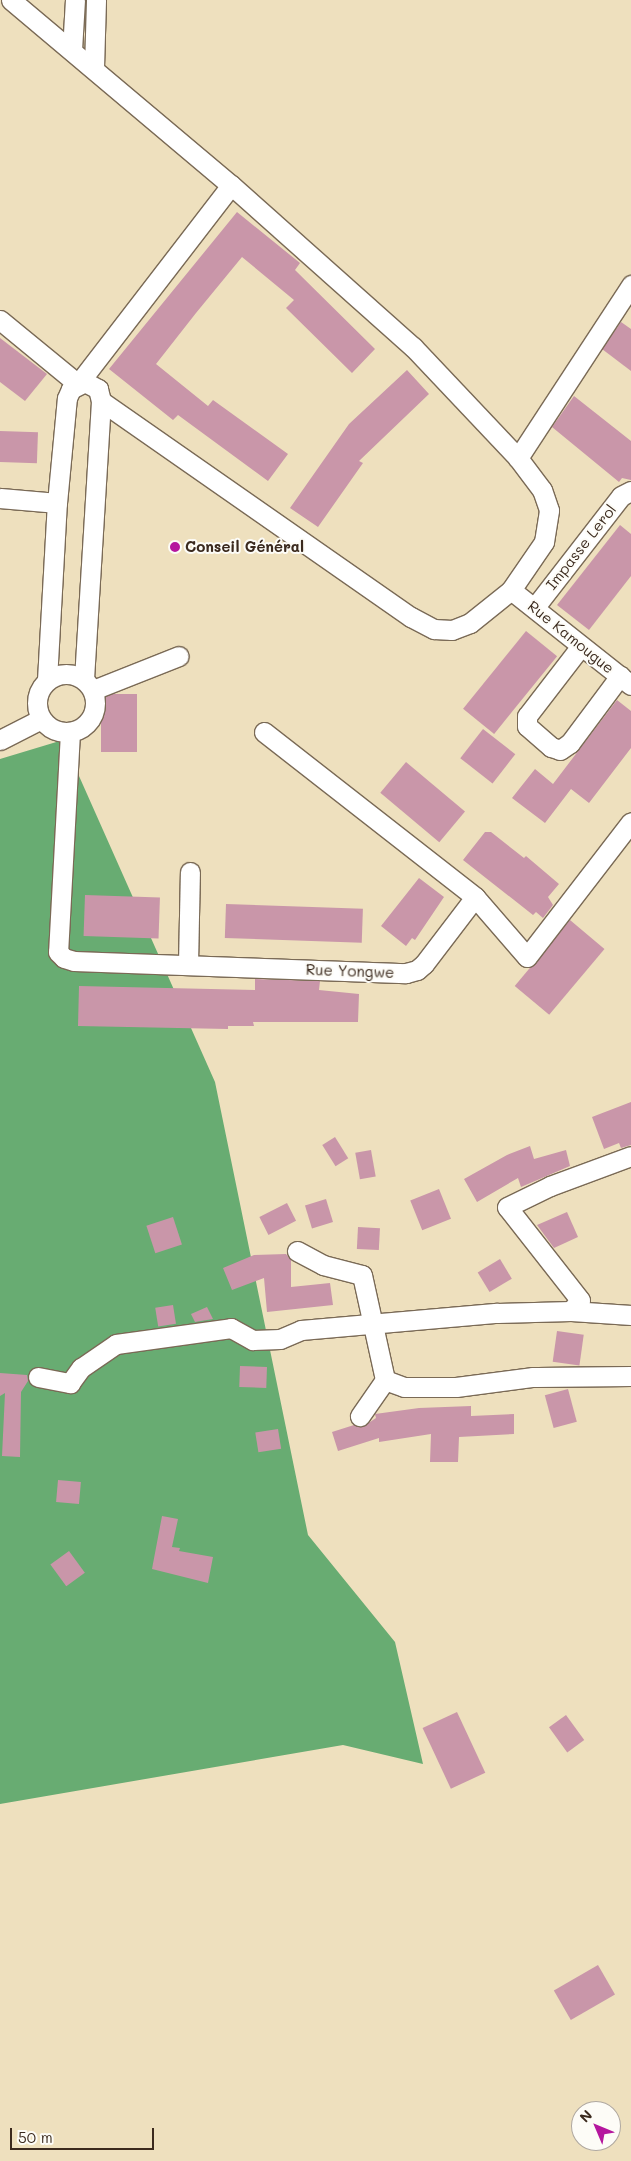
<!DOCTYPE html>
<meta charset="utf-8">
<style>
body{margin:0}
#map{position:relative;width:631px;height:2161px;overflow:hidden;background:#eee0be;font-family:Mali,sans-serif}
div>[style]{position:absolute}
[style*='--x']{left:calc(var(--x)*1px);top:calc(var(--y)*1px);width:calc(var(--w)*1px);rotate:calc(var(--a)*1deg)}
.forest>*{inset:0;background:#68ac72}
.building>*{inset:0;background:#c996a9;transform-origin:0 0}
.roads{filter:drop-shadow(1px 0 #7a6a56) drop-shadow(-1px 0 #7a6a56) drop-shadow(0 1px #7a6a56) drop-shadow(0 -1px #7a6a56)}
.minor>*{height:19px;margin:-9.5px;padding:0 9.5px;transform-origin:9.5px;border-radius:9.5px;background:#fff}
.minor>.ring{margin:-9.5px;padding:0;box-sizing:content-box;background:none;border:19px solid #fff;border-radius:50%}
.dots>*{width:14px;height:14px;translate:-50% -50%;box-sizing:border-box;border:2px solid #fdfcf7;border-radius:50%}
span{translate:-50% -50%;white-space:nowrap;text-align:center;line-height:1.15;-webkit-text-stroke:4px #fdfcf7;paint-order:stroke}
.poi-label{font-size:15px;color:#3b2a1e;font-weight:700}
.left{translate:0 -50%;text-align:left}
.street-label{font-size:15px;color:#3b2a1e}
.north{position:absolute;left:571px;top:2101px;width:50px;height:50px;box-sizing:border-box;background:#fdfcf7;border:1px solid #afa8a0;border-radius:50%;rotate:315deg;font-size:14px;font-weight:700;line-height:20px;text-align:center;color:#3b2a1e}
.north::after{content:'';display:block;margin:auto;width:18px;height:22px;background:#b5179e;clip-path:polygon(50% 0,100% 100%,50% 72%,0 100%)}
.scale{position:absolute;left:10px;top:2128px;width:144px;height:22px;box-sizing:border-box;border:2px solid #3b2a1e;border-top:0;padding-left:6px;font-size:15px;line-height:18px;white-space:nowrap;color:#3b2a1e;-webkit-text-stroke:4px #fdfcf7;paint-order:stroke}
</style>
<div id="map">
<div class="forest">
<i style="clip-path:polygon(63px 740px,215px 1082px,308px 1535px,395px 1642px,423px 1764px,343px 1745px,0 1804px,0 759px)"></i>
</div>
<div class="building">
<i style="clip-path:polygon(237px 212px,300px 263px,295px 270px,375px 349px,352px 373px,286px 308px,294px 300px,242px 257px,196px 313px,156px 364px,208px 406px,213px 400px,288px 454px,268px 481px,178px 415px,173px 420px,109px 369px)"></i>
<i style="clip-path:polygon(621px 322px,631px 329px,631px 371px,602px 349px)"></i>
<i style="clip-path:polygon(0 338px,47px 374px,25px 401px,0 382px)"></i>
<i style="clip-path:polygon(407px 370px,429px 394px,359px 461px,363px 463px,318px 527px,290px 508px,349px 424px)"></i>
<i style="clip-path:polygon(574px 396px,631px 441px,631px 480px,622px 478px,619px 482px,552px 427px)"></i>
<i style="left:0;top:431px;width:38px;height:31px;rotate:2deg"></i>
<i style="clip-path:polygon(620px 525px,631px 534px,631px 576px,589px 630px,557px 605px)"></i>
<i style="left:526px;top:631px;width:40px;height:100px;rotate:39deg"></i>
<i style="left:137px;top:694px;width:58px;height:36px;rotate:90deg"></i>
<i style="clip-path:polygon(617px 700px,631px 711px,631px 748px,589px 803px,571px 789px,545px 823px,512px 798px,535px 769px,553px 784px)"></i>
<i style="left:483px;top:729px;width:41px;height:37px;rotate:38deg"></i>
<i style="left:406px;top:762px;width:77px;height:40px;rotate:40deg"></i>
<i style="clip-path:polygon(485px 832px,491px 832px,524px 858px,526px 856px,559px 884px,548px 897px,553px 905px,543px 918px,536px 912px,533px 915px,463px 860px)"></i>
<i style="clip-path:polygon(419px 878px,444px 897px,415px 940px,412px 938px,406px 946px,381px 926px)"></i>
<i style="left:85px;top:895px;width:75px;height:41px;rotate:2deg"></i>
<i style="left:226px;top:904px;width:137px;height:34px;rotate:2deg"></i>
<i style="left:570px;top:920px;width:45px;height:86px;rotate:40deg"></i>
<i style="clip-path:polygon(255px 979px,320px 981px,319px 990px,359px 994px,358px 1022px,253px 1022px,254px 1026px,228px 1026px,228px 1029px,78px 1026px,79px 986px,255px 990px)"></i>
<i style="clip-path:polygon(631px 1102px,631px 1145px,621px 1148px,619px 1143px,604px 1149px,592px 1117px)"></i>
<i style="left:335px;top:1137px;width:25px;height:15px;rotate:58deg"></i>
<i style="clip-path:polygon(530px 1146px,534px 1159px,566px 1150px,570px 1166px,521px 1187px,518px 1178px,477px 1202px,464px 1179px,507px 1155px)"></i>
<i style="left:371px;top:1150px;width:27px;height:16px;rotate:80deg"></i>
<i style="left:439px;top:1189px;width:32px;height:31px;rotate:68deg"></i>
<i style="left:326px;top:1199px;width:24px;height:22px;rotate:73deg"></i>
<i style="left:287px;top:1203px;width:20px;height:31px;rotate:63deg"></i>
<i style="clip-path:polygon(567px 1212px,578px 1237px,554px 1248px,537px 1225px)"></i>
<i style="left:173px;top:1217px;width:29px;height:28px;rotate:72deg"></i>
<i style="left:358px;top:1227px;width:22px;height:22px;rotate:3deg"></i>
<i style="clip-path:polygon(286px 1254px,291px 1260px,291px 1287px,330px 1283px,333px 1305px,267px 1312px,264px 1278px,232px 1290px,223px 1268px,254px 1255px)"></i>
<i style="left:500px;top:1259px;width:23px;height:26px;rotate:59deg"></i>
<i style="left:173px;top:1305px;width:19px;height:18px;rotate:81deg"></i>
<i style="clip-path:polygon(207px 1307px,213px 1319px,195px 1322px,191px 1314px)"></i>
<i style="left:557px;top:1331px;width:27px;height:31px;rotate:8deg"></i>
<i style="left:240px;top:1366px;width:27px;height:21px;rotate:2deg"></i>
<i style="clip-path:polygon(0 1373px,27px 1375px,28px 1381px,21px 1392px,20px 1457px,2px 1456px,5px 1393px,0 1396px)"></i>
<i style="left:568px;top:1389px;width:34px;height:24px;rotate:75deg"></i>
<i style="clip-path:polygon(471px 1406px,471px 1416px,514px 1414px,514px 1434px,459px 1437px,458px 1462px,430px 1462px,431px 1434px,379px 1442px,379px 1438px,338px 1451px,332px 1432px,354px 1425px,364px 1426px,376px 1418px,375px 1414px,419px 1408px)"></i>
<i style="left:278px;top:1429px;width:20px;height:23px;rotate:81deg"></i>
<i style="left:58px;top:1480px;width:23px;height:22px;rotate:5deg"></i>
<i style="clip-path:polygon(162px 1516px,178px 1519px,172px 1547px,180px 1548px,179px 1551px,213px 1557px,208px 1583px,152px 1569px)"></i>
<i style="left:69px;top:1551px;width:27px;height:23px;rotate:54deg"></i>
<i style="left:457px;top:1712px;width:67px;height:38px;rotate:65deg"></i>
<i style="left:566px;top:1715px;width:31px;height:21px;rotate:54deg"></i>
<i style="left:598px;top:1965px;width:34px;height:51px;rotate:60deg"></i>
</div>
<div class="roads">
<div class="minor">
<i style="--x:11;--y:0;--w:287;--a:40.1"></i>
<i style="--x:231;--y:185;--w:244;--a:41.7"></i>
<i style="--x:413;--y:347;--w:153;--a:46.6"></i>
<i style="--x:72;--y:50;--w:50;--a:-86.6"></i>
<i style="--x:94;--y:68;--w:68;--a:-88.3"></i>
<i style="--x:0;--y:320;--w:101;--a:39.4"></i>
<i style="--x:78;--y:384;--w:251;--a:-52.4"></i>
<i style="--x:101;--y:401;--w:378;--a:34.9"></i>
<i style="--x:411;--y:617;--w:26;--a:28"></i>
<i style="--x:434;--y:629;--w:18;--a:3"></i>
<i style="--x:452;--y:630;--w:19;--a:-21"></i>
<i style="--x:470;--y:623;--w:53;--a:-38.8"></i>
<i style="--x:511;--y:590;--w:58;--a:-55.5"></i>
<i style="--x:544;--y:542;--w:32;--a:-81"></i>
<i style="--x:549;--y:510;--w:21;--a:-109"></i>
<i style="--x:542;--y:490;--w:40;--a:-127"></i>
<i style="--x:518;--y:458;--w:207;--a:-56.8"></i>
<i style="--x:0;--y:498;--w:57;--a:5"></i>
<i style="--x:511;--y:590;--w:153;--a:38.4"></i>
<i style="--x:535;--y:607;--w:140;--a:-52.2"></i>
<i style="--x:621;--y:496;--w:11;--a:-27"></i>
<i style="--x:581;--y:646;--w:88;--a:127.6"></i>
<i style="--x:527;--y:716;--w:10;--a:90"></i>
<i style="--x:527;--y:726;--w:32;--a:41"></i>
<i style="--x:551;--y:747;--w:9;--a:18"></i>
<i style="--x:560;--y:750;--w:12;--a:-35"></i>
<i style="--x:570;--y:743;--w:84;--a:-53.3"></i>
<i class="ring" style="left:37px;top:674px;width:39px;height:39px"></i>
<i style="--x:47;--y:680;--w:177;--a:-86.8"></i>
<i style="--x:57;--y:503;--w:105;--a:-84.6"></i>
<i style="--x:67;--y:398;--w:10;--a:-66"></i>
<i style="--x:71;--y:389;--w:16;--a:-27"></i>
<i style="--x:85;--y:382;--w:15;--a:28"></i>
<i style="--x:98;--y:389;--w:12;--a:76"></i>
<i style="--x:101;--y:401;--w:279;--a:93.5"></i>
<i style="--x:93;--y:690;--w:92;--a:-21.6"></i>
<i style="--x:70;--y:732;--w:220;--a:93.1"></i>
<i style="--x:58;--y:952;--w:8;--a:45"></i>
<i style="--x:64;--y:958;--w:10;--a:17"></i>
<i style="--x:74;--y:961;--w:332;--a:2.1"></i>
<i style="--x:406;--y:973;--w:11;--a:-15"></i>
<i style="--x:417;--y:970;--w:9;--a:-41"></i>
<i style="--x:424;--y:964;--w:84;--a:-52.7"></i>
<i style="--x:264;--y:732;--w:268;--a:38"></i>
<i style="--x:475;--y:897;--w:79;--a:49.1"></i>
<i style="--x:527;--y:957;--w:170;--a:-52.4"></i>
<i style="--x:0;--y:740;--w:46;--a:-27.1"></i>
<i style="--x:188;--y:964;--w:92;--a:-88.8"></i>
<i style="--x:297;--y:1251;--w:30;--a:28"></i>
<i style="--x:323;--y:1265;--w:40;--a:14.4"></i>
<i style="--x:362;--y:1275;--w:107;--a:77.6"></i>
<i style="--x:385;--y:1380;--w:44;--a:124.8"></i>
<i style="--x:571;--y:1311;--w:14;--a:-51"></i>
<i style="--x:580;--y:1300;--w:118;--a:-128.1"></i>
<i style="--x:507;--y:1207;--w:48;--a:-26"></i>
<i style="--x:550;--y:1186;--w:86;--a:-20.3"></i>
<i style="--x:38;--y:1377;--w:33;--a:11"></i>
<i style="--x:70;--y:1383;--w:19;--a:-54"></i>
<i style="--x:81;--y:1368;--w:42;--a:-34.4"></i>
<i style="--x:116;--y:1344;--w:116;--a:-7.9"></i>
<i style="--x:231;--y:1328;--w:25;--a:29"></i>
<i style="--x:253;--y:1340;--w:27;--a:-2"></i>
<i style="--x:280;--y:1339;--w:23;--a:-23"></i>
<i style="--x:301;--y:1330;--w:197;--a:-5"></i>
<i style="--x:497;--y:1313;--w:74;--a:-1.5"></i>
<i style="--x:571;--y:1311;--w:60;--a:3.8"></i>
<i style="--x:385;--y:1380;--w:20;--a:20"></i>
<i style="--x:404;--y:1387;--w:52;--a:0"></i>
<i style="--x:456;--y:1387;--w:78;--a:-7.4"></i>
<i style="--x:533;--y:1377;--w:98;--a:-0.6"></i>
</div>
</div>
<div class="dots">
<i style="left:175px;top:547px;background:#b5179e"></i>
</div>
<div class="poi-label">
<span class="left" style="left:185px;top:547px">Conseil Général</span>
</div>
<div class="street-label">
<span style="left:581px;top:547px;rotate:-52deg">Impasse Lerol</span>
<span style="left:571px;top:637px;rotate:39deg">Rue Kamougue</span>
<span style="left:350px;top:971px;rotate:2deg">Rue Yongwe</span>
</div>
<div class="north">N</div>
<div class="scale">50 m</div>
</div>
